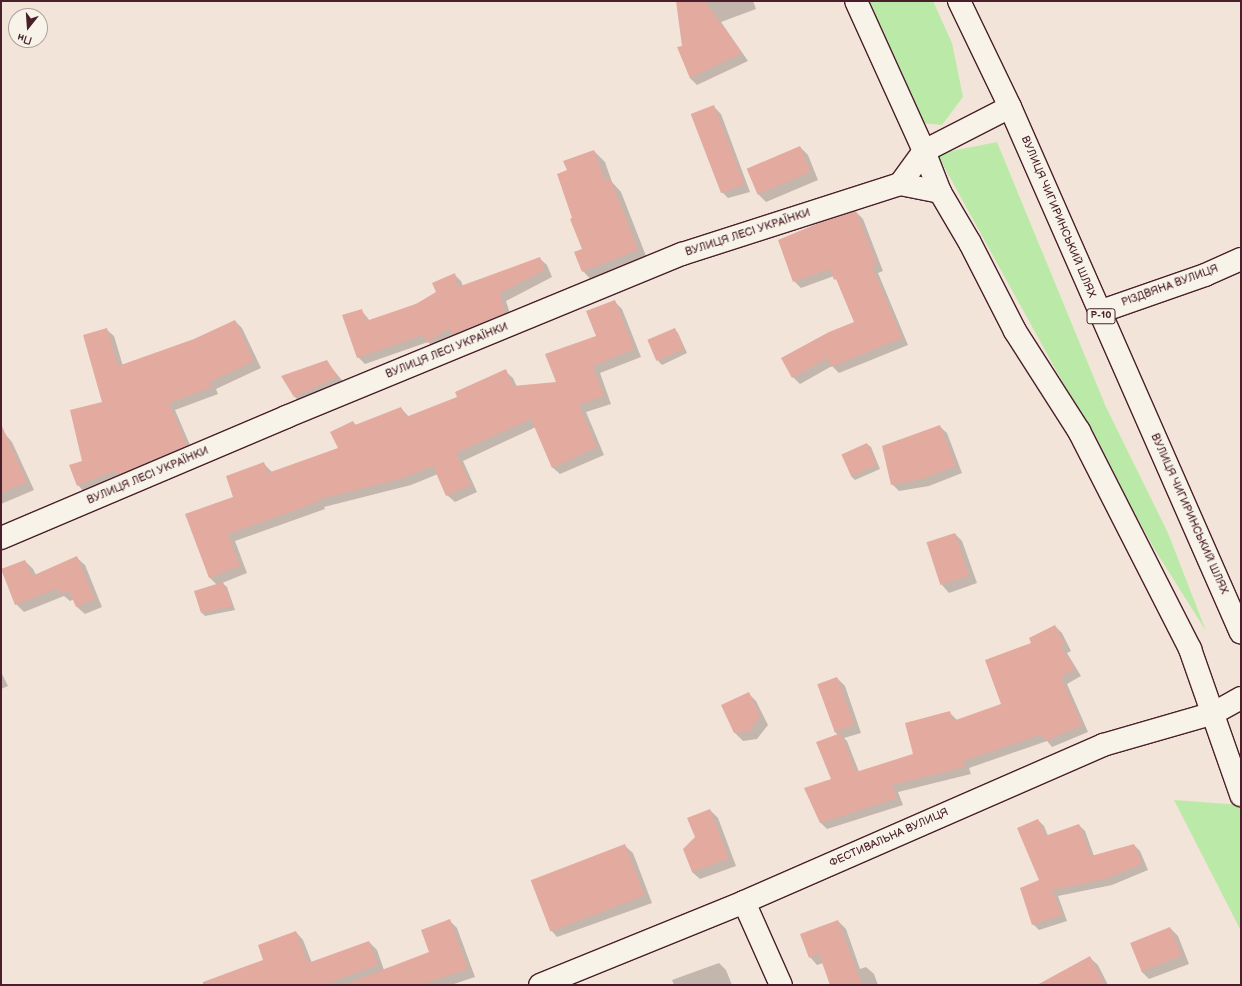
<!DOCTYPE html>
<meta charset="utf-8">
<style>
body{margin:0}
#map{position:relative;width:1242px;height:986px;overflow:hidden;background:#f3e4d9;font-family:"Balsamiq Sans",sans-serif}
div>[style]{position:absolute}
[style*='--x']{left:calc(var(--x)*1px);top:calc(var(--y)*1px);width:calc(var(--w)*1px);rotate:calc(var(--a)*1deg)}
.green>*{inset:0;background:#bbeaa8}
.shadow>*{inset:0;background:#0003}
.building>*{inset:0;background:#e3aa9f;transform-origin:0 0}
.roads{filter:drop-shadow(1px 0 #4a1f2b) drop-shadow(-1px 0 #4a1f2b) drop-shadow(0 1px #4a1f2b) drop-shadow(0 -1px #4a1f2b)}
.minor>*{height:22px;margin:-11px;padding:0 11px;transform-origin:11px;border-radius:11px;background:#f7f3e8}
.primary>*{height:22px;margin:-11px;padding:0 11px;transform-origin:11px;border-radius:11px;background:#f7f3e8}
span{translate:-50% -50%;white-space:nowrap;text-align:center;line-height:1.15;-webkit-text-stroke:3px #f7f3e8;paint-order:stroke}
.shield-label span{padding:1px 3px;background:#f7f3e8;border:1px solid;border-radius:3px;-webkit-text-stroke-width:0}
.shield-label{font-size:10px;color:#4a1f2b;font-weight:700}
.street-label{font-size:11px;color:#4a1f2b}
.frame{position:absolute;inset:0;border:2px solid #4a1f2b;pointer-events:none}
.north{position:absolute;left:8px;top:8px;width:40px;height:40px;box-sizing:border-box;background:#f7f3e8;border:1px solid #b29e9c;border-radius:50%;rotate:197deg;font-size:11px;font-weight:700;line-height:16px;text-align:center;color:#4a1f2b}
.north::after{content:'';display:block;margin:auto;width:14px;height:18px;background:#4a1f2b;clip-path:polygon(50% 0,100% 100%,50% 72%,0 100%)}
</style>
<div id="map">
<div class="green">
<i style="clip-path:polygon(865px 1px,933px 1px,952px 43px,963px 97px,942px 125px,920px 123px)"></i>
<i style="clip-path:polygon(997px 142px,1106px 407px,1168px 533px,1206px 631px,1155px 550px,937px 154px)"></i>
<i style="clip-path:polygon(1174px 800px,1241px 805px,1241px 931px)"></i>
</div>
<div class="shadow">
<i style="clip-path:polygon(677px 1px,753px 1px,756px 9px,721px 22px,748px 61px,697px 85px,690px 78px,678px 48px,683px 46px)"></i>
<i style="clip-path:polygon(714px 107px,721px 114px,750px 192px,728px 198px,721px 191px)"></i>
<i style="clip-path:polygon(800px 147px,808px 155px,818px 180px,766px 202px,758px 194px)"></i>
<i style="clip-path:polygon(594px 151px,605px 162px,612px 182px,621px 192px,648px 261px,593px 282px,583px 271px,583px 250px,574px 219px,568px 171px)"></i>
<i style="clip-path:polygon(856px 212px,863px 219px,883px 271px,878px 273px,908px 345px,839px 373px,832px 366px,800px 384px,793px 377px,855px 323px,839px 283px,834px 276px,801px 288px,794px 281px)"></i>
<i style="clip-path:polygon(539px 258px,547px 265px,552px 277px,506px 301px,512px 320px,435px 349px,428px 342px,365px 364px,358px 357px,361px 310px,370px 321px,416px 304px,437px 293px,454px 274px,461px 281px,463px 286px)"></i>
<i style="clip-path:polygon(615px 302px,622px 309px,641px 357px,600px 373px,611px 404px,586px 412px,604px 455px,560px 474px,552px 467px,536px 427px,463px 461px,477px 492px,455px 502px,447px 495px,438px 474px,411px 485px,324px 507px,325px 509px,235px 541px,247px 573px,222px 583px,227px 587px,235px 610px,205px 616px,202px 613px,217px 585px,209px 577px,235px 497px,264px 464px,272px 472px,339px 449px,353px 422px,357px 426px,401px 408px,409px 417px,459px 397px,505px 371px,513px 378px,517px 387px,557px 383px,597px 337px)"></i>
<i style="clip-path:polygon(235px 321px,242px 328px,261px 368px,216px 389px,218px 394px,175px 410px,193px 452px,84px 492px,78px 485px,83px 462px,103px 402px,107px 330px,114px 336px,123px 366px,195px 340px)"></i>
<i style="clip-path:polygon(675px 330px,678px 333px,687px 353px,662px 365px,658px 361px)"></i>
<i style="clip-path:polygon(326px 361px,345px 384px,302px 404px,295px 397px,283px 376px)"></i>
<i style="clip-path:polygon(939px 426px,947px 433px,962px 473px,929px 486px,899px 491px,892px 484px)"></i>
<i style="clip-path:polygon(5px 434px,12px 442px,34px 490px,1px 504px,1px 436px)"></i>
<i style="clip-path:polygon(867px 444px,871px 447px,880px 469px,855px 480px,851px 476px)"></i>
<i style="clip-path:polygon(955px 534px,962px 541px,977px 583px,949px 593px,942px 585px)"></i>
<i style="clip-path:polygon(77px 558px,85px 565px,102px 607px,85px 614px,77px 607px,74px 599px,70px 601px,64px 596px,24px 612px,16px 604px,25px 561px,33px 569px,36px 575px)"></i>
<i style="clip-path:polygon(1055px 626px,1062px 633px,1071px 651px,1067px 653px,1081px 676px,1067px 684px,1088px 732px,1052px 747px,1047px 741px,969px 768px,971px 774px,898px 792px,903px 805px,827px 829px,820px 822px,832px 780px,838px 735px,834px 731px,837px 678px,845px 686px,861px 733px,844px 738px,847px 741px,859px 772px,914px 754px,950px 713px,957px 720px,1003px 705px,1033px 644px)"></i>
<i style="clip-path:polygon(1px 672px,8px 686px,1px 689px)"></i>
<i style="clip-path:polygon(749px 694px,756px 701px,768px 725px,757px 739px,743px 741px,735px 733px)"></i>
<i style="clip-path:polygon(710px 810px,718px 818px,736px 866px,700px 879px,692px 872px,696px 837px)"></i>
<i style="clip-path:polygon(1038px 820px,1044px 826px,1048px 836px,1079px 825px,1085px 831px,1094px 856px,1134px 845px,1140px 851px,1148px 870px,1112px 885px,1058px 896px,1067px 921px,1039px 930px,1033px 924px,1040px 881px)"></i>
<i style="clip-path:polygon(625px 846px,633px 853px,652px 903px,557px 937px,550px 929px)"></i>
<i style="clip-path:polygon(450px 921px,457px 928px,475px 977px,451px 985px,228px 985px,265px 961px,296px 932px,303px 940px,312px 963px,369px 942px,377px 950px,384px 970px,430px 953px)"></i>
<i style="clip-path:polygon(838px 921px,846px 929px,860px 969px,866px 967px,874px 974px,878px 985px,832px 985px,823px 963px,817px 965px,810px 957px)"></i>
<i style="clip-path:polygon(1170px 928px,1178px 936px,1189px 964px,1149px 979px,1141px 971px)"></i>
<i style="clip-path:polygon(1090px 958px,1098px 965px,1108px 985px,1071px 985px)"></i>
<i style="clip-path:polygon(719px 963px,726px 970px,732px 985px,674px 985px,672px 980px)"></i>
</div>
<div class="building">
<i style="clip-path:polygon(676px 1px,705px 1px,742px 53px,690px 78px,677px 47px,682px 46px)"></i>
<i style="left:714px;top:105px;width:85px;height:25px;rotate:69deg"></i>
<i style="left:800px;top:146px;width:28px;height:58px;rotate:67deg"></i>
<i style="clip-path:polygon(594px 150px,605px 180px,611px 180px,638px 250px,582px 272px,574px 252px,582px 249px,570px 219px,572px 218px,557px 174px,567px 170px,563px 161px)"></i>
<i style="clip-path:polygon(856px 211px,877px 264px,872px 266px,902px 338px,831px 367px,828px 358px,792px 378px,781px 358px,829px 332px,854px 322px,836px 279px,834px 280px,830px 269px,793px 282px,778px 240px,819px 223px)"></i>
<i style="clip-path:polygon(540px 257px,545px 270px,500px 293px,505px 313px,452px 335px,449px 328px,427px 343px,423px 335px,357px 358px,342px 315px,362px 309px,366px 321px,416px 304px,436px 292px,432px 283px,455px 273px,458px 287px)"></i>
<i style="clip-path:polygon(615px 300px,634px 349px,593px 366px,604px 396px,579px 405px,597px 447px,552px 468px,531px 419px,456px 453px,471px 485px,446px 496px,433px 466px,403px 478px,317px 500px,318px 502px,228px 534px,240px 566px,209px 578px,185px 514px,233px 497px,226px 476px,264px 462px,268px 473px,338px 448px,330px 432px,353px 421px,355px 425px,401px 407px,406px 417px,457px 397px,455px 392px,506px 369px,513px 386px,556px 382px,545px 354px,596px 336px,586px 311px)"></i>
<i style="clip-path:polygon(235px 320px,254px 361px,210px 382px,212px 387px,169px 403px,187px 445px,117px 475px,115px 471px,77px 486px,69px 465px,82px 461px,70px 410px,102px 402px,83px 335px,107px 328px,118px 366px,194px 339px)"></i>
<i style="left:675px;top:328px;width:23px;height:30px;rotate:67deg"></i>
<i style="clip-path:polygon(327px 360px,338px 377px,294px 397px,281px 376px)"></i>
<i style="clip-path:polygon(1px 424px,27px 482px,1px 493px)"></i>
<i style="clip-path:polygon(940px 425px,956px 466px,922px 479px,891px 485px,882px 446px)"></i>
<i style="left:867px;top:443px;width:24px;height:28px;rotate:66deg"></i>
<i style="left:955px;top:533px;width:45px;height:30px;rotate:72deg"></i>
<i style="clip-path:polygon(77px 556px,95px 599px,76px 607px,69px 591px,61px 594px,59px 588px,15px 605px,1px 569px,25px 560px,32px 576px)"></i>
<i style="clip-path:polygon(223px 582px,233px 606px,201px 613px,194px 591px)"></i>
<i style="clip-path:polygon(1055px 625px,1065px 644px,1061px 646px,1075px 669px,1061px 677px,1082px 725px,1045px 741px,1042px 734px,963px 761px,965px 767px,892px 785px,897px 798px,820px 823px,804px 788px,831px 779px,816px 742px,841px 733px,856px 772px,913px 754px,905px 723px,950px 711px,953px 721px,1001px 704px,985px 660px,1031px 643px,1029px 638px)"></i>
<i style="left:837px;top:677px;width:51px;height:21px;rotate:70deg"></i>
<i style="clip-path:polygon(749px 692px,760px 716px,749px 732px,734px 733px,721px 705px)"></i>
<i style="clip-path:polygon(710px 809px,729px 858px,692px 872px,683px 849px,695px 837px,687px 818px)"></i>
<i style="clip-path:polygon(1038px 819px,1045px 836px,1079px 824px,1091px 856px,1134px 844px,1142px 864px,1105px 879px,1052px 890px,1062px 915px,1032px 925px,1020px 888px,1039px 880px,1017px 828px)"></i>
<i style="left:625px;top:844px;width:55px;height:101px;rotate:69deg"></i>
<i style="clip-path:polygon(450px 919px,468px 969px,421px 985px,348px 985px,348px 983px,429px 952px,421px 930px)"></i>
<i style="clip-path:polygon(838px 920px,862px 985px,830px 985px,819px 954px,809px 958px,800px 934px)"></i>
<i style="left:1170px;top:927px;width:31px;height:43px;rotate:68deg"></i>
<i style="clip-path:polygon(296px 931px,308px 963px,369px 941px,378px 965px,323px 985px,203px 985px,203px 982px,263px 960px,258px 945px)"></i>
<i style="clip-path:polygon(1090px 956px,1105px 985px,1037px 985px)"></i>
</div>
<div class="roads">
<div class="minor">
<i style="--x:856;--y:1;--w:165;--a:65.6"></i>
<i style="--x:924;--y:151;--w:41;--a:126"></i>
<i style="--x:1010;--y:107;--w:97;--a:152.9"></i>
<i style="--x:924;--y:151;--w:44;--a:68.7"></i>
<i style="--x:940;--y:192;--w:59;--a:59.5"></i>
<i style="--x:970;--y:243;--w:99;--a:62.9"></i>
<i style="--x:1015;--y:331;--w:119;--a:57.4"></i>
<i style="--x:1079;--y:431;--w:245;--a:63"></i>
<i style="--x:1190;--y:649;--w:155;--a:70.7"></i>
<i style="--x:1099;--y:312;--w:112;--a:-19.2"></i>
<i style="--x:1205;--y:275;--w:39;--a:-24"></i>
<i style="--x:1;--y:538;--w:310;--a:-23"></i>
<i style="--x:286;--y:417;--w:428;--a:-22.4"></i>
<i style="--x:682;--y:254;--w:229;--a:-17.8"></i>
<i style="--x:900;--y:184;--w:41;--a:11.3"></i>
<i style="--x:744;--y:902;--w:91;--a:66"></i>
<i style="--x:540;--y:985;--w:220;--a:-22.1"></i>
<i style="--x:744;--y:902;--w:392;--a:-23.6"></i>
<i style="--x:1103;--y:745;--w:116;--a:-16.1"></i>
<i style="--x:1214;--y:713;--w:31;--a:-29"></i>
</div>
<div class="primary">
<i style="--x:959;--y:1;--w:118;--a:64.3"></i>
<i style="--x:1010;--y:107;--w:574;--a:66.29"></i>
</div>
</div>
<div class="shield-label">
<span style="left:1101px;top:316px">Р-10</span>
</div>
<div class="street-label">
<span style="left:1058px;top:217px;rotate:67deg">ВУЛИЦЯ ЧИГИРИНСЬКИЙ ШЛЯХ</span>
<span style="left:748px;top:233px;rotate:-18deg">ВУЛИЦЯ ЛЕСІ УКРАЇНКИ</span>
<span style="left:1170px;top:286px;rotate:-20deg">РІЗДВЯНА ВУЛИЦЯ</span>
<span style="left:447px;top:351px;rotate:-22deg">ВУЛИЦЯ ЛЕСІ УКРАЇНКИ</span>
<span style="left:148px;top:476px;rotate:-23deg">ВУЛИЦЯ ЛЕСІ УКРАЇНКИ</span>
<span style="left:1189px;top:514px;rotate:66deg">ВУЛИЦЯ ЧИГИРИНСЬКИЙ ШЛЯХ</span>
<span style="left:889px;top:838px;rotate:-24deg">ФЕСТИВАЛЬНА ВУЛИЦЯ</span>
</div>
<div class="frame"></div>
<div class="north">Пн</div>
</div>
